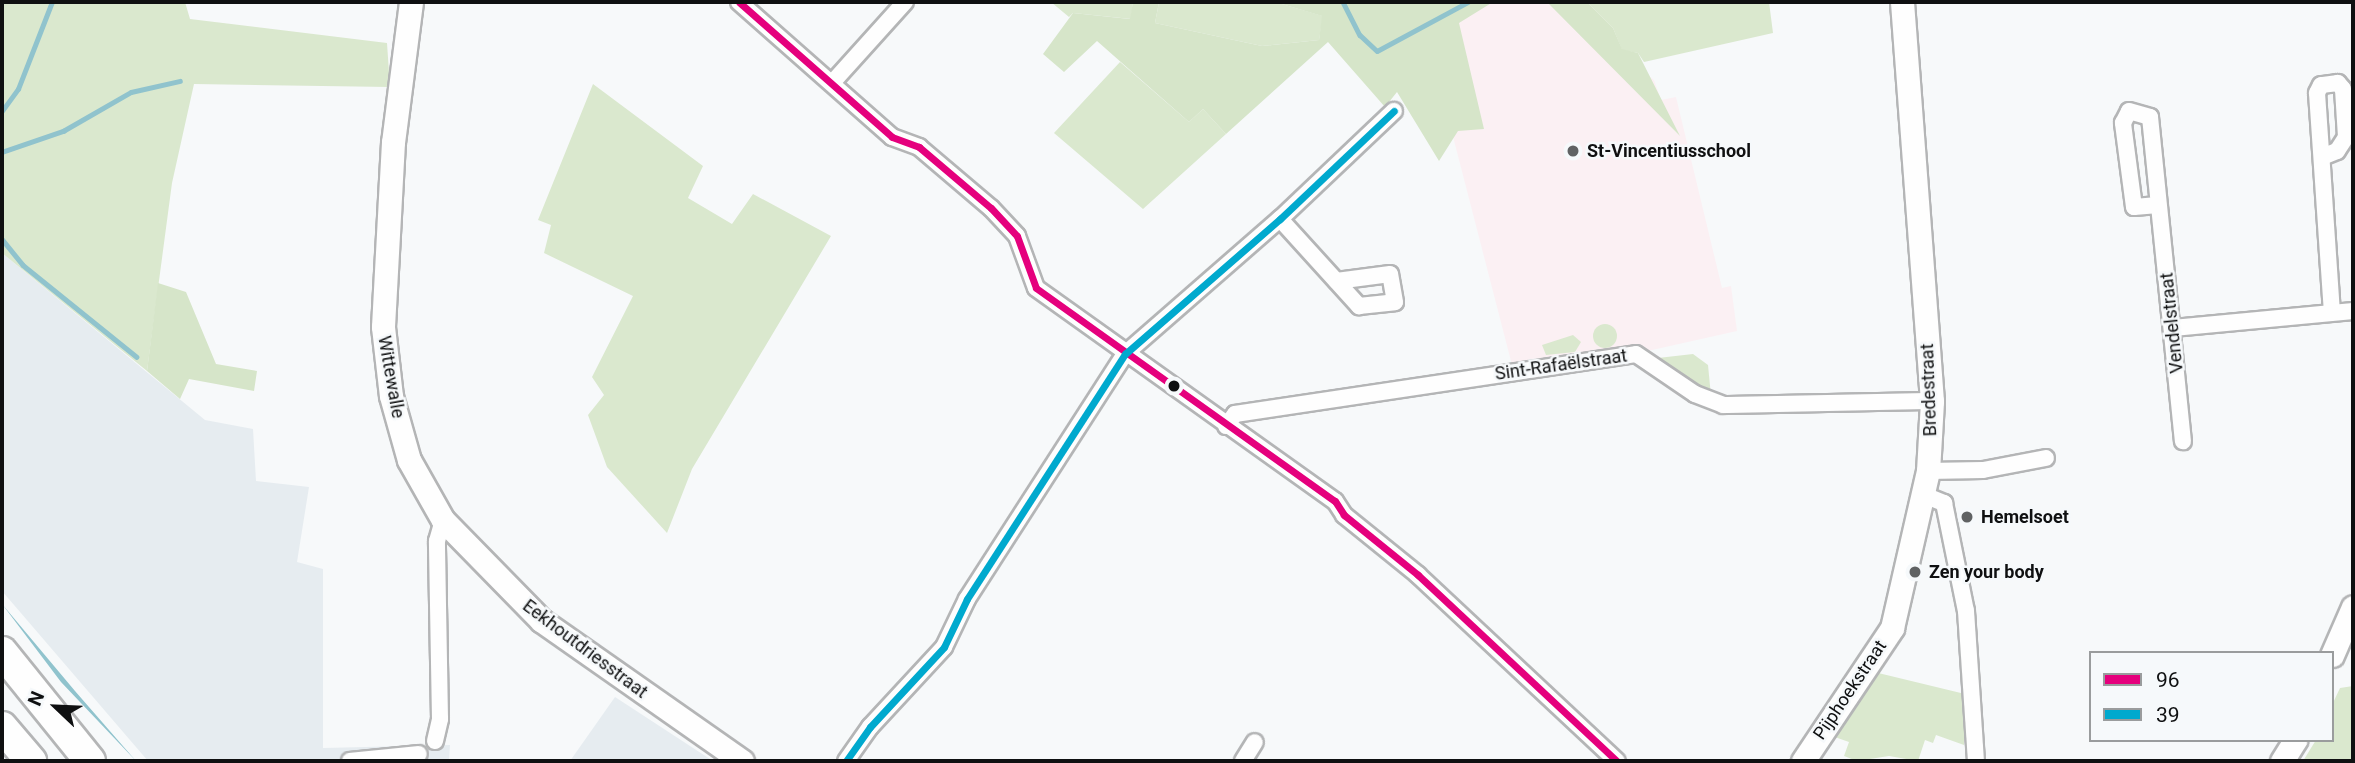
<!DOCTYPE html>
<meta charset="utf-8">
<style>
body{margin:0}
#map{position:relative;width:2355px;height:763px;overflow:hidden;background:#f7f9fa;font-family:Roboto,sans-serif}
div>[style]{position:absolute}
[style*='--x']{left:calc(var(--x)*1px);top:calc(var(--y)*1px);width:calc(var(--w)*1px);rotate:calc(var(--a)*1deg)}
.built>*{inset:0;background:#e6ecf0}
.education>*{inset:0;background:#fbf0f3}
.green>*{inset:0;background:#dae8ce}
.round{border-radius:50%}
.forest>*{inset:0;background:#d6e5c9}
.water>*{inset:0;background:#90c3cd}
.stream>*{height:4.5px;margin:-2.25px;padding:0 2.25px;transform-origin:2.25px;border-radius:2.25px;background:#90c3cd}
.roads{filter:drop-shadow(2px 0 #b4b5b6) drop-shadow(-2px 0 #b4b5b6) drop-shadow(0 2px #b4b5b6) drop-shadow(0 -2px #b4b5b6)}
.street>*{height:16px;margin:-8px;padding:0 8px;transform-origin:8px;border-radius:8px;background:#fefefe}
.secondary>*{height:23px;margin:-11.5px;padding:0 11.5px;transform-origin:11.5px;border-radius:11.5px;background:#fefefe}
.highway>*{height:30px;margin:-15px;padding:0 15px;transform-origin:15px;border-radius:15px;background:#fefefe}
.bus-1>*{height:7px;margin:-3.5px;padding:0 3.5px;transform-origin:3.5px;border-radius:3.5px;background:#e5007d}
.bus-2>*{height:7px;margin:-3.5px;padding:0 3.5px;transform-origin:3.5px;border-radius:3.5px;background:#00a9ce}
.dots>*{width:19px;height:19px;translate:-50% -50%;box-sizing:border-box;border:4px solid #f6f9fb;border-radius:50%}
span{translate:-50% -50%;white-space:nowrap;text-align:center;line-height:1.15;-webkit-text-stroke:5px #f6f9fb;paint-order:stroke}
.poi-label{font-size:18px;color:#0f1011;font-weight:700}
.left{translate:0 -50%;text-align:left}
.street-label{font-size:18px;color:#0f1011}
.frame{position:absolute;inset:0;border:4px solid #0f1011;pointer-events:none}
.legend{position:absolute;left:2089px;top:651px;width:245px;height:91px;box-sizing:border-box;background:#f6f9fb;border:2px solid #9a9c9d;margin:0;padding:9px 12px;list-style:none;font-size:21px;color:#0f1011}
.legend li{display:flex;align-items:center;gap:14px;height:35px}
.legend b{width:35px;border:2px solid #9a9c9d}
.north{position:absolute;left:21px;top:672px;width:70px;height:70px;-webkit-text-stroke:5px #f6f9fb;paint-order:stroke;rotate:293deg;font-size:19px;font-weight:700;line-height:28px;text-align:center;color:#0f1011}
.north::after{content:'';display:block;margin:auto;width:24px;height:32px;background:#0f1011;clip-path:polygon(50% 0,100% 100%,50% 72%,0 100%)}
</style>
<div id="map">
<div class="built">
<i style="clip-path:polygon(2px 253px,205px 420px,253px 429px,256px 481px,309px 487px,297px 562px,323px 569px,323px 748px,450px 745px,449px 761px,148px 761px,2px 591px)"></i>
<i style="clip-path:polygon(615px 697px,713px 761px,570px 761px)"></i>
</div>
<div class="education">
<i style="clip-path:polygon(1480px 2px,1556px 2px,1654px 80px,1661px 100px,1676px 97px,1722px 288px,1731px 286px,1737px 331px,1652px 350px,1512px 365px,1426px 32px)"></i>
</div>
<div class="green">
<i style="clip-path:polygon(2px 2px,185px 2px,190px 19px,387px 43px,390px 87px,194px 84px,172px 183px,147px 371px,2px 253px)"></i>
<i style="clip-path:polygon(1051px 2px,1133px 2px,1131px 19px,1073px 13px,1069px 17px)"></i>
<i style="clip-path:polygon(1159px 2px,1275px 2px,1323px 16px,1319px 40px,1262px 46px,1155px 23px)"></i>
<i style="clip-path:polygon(1587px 2px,1769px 2px,1773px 33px,1644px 62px,1638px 53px,1622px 50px,1613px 28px)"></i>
<i style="clip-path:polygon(1120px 62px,1189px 122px,1203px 109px,1226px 134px,1143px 209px,1054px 133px)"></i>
<i style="clip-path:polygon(593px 84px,703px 166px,688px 198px,732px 224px,753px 194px,831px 236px,692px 469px,667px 533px,607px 467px,588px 415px,604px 395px,592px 377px,633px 296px,544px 253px,551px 225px,538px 220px)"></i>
<i class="round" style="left:1593px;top:324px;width:24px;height:24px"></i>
<i style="clip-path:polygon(1573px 335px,1581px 342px,1575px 352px,1546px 355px,1542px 345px)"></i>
<i style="clip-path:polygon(1693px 354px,1708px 365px,1711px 396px,1658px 358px)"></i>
<i style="clip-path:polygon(1870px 671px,1965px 694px,1964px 745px,1936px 735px,1933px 743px,1925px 740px,1918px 761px,1889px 756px,1857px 761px,1844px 756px,1849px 742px,1829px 735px)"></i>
<i style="clip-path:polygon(2353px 686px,2353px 761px,2303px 761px,2316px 740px,2332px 740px,2332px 705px,2340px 688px)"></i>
</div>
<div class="forest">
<i style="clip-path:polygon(1133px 2px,1159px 2px,1155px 23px,1262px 46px,1319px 40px,1322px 16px,1275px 2px,1493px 2px,1459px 23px,1484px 129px,1458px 131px,1439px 161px,1397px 92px,1385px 107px,1328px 42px,1226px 134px,1203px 109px,1189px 122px,1097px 41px,1064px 72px,1043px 54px,1073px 13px,1130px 19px)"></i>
<i style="clip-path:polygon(1547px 2px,1587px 2px,1613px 28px,1622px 49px,1638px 53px,1680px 136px)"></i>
<i style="clip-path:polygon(158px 283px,186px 292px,216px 364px,257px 371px,254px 391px,189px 379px,180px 399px,147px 371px)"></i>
</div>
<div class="water">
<i style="clip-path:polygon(2px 604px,75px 691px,136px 761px,61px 682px)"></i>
</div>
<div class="stream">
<i style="--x:1343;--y:2;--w:37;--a:63"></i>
<i style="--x:1360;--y:35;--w:23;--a:43"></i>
<i style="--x:1377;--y:51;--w:103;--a:-28.3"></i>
<i style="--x:2;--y:111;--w:27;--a:-54"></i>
<i style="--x:18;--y:89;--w:93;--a:-68.7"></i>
<i style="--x:2;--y:152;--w:65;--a:-19"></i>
<i style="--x:63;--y:131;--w:78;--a:-29.8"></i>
<i style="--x:131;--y:92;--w:50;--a:-12.7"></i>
<i style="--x:2;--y:239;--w:33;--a:51"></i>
<i style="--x:23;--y:265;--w:146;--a:38.9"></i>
</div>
<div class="roads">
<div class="street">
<i style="--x:739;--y:2;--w:204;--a:41.4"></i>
<i style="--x:892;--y:137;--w:29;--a:20"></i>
<i style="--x:919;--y:147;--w:94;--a:40.3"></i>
<i style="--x:991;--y:208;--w:38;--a:47"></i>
<i style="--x:1017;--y:236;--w:55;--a:69.9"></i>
<i style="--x:1036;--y:288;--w:367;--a:35.5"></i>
<i style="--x:1335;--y:501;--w:17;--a:57"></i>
<i style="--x:1344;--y:515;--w:95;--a:39"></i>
<i style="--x:1418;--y:575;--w:272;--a:43.1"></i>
<i style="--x:832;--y:83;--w:109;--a:-48"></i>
<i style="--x:2322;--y:157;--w:16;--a:-22"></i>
<i style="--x:2337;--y:151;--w:17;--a:-57"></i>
<i style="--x:2346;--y:137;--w:48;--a:-93.6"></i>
<i style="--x:2343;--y:89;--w:8;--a:-130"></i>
<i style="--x:2338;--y:83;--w:17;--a:173"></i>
<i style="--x:2321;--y:85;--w:9;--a:117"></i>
<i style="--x:2317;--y:93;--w:220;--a:86.1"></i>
<i style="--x:2158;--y:205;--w:24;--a:175"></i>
<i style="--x:2134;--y:207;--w:85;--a:-97.5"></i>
<i style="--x:2123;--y:123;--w:13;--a:-63"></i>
<i style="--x:2129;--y:111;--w:22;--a:16"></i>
<i style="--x:2150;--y:117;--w:326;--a:84.2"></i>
<i style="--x:1280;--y:219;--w:118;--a:47.8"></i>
<i style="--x:1359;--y:306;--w:36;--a:-6"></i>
<i style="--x:1395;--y:302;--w:28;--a:-100"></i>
<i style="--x:1390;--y:274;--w:54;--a:172.6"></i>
<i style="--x:2173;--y:328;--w:181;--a:-5.4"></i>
<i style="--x:1226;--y:426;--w:15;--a:-53"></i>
<i style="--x:1235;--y:414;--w:405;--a:-8.5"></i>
<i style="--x:1636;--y:354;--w:71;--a:34.1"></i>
<i style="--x:1695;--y:394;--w:30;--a:21"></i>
<i style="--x:1723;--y:405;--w:209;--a:-1.1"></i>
<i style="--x:1928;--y:471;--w:55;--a:-1"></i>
<i style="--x:1983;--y:470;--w:64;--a:-10.8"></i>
<i style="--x:1924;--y:495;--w:22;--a:22"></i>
<i style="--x:1944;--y:503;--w:110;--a:78.5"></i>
<i style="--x:1966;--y:611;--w:150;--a:86.2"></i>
<i style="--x:435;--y:741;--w:23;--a:-77"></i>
<i style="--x:440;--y:719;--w:178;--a:-91"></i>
<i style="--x:437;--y:541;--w:22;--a:-74"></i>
<i style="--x:350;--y:761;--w:69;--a:-5.8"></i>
<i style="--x:846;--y:761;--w:42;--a:-54.8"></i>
<i style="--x:870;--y:727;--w:109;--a:-47.2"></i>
<i style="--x:944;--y:647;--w:53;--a:-64.4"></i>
<i style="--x:967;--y:599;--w:292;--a:-57.2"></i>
<i style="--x:1125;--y:354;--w:206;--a:-41.1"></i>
<i style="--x:1280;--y:219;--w:157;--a:-43.5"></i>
<i style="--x:1243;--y:761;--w:22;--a:-58"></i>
</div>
<div class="secondary">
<i style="--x:411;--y:2;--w:141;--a:97.3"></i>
<i style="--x:393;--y:142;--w:185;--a:93.1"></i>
<i style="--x:383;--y:327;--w:69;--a:83.4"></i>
<i style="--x:391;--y:396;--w:66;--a:74.3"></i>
<i style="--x:409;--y:460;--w:69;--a:60.5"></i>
<i style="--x:443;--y:520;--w:141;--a:45.6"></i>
<i style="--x:542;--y:621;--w:244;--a:35"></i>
<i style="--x:2332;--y:655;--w:52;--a:-66.4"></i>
<i style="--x:1803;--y:761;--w:160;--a:-56.2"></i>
<i style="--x:1892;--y:628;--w:161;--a:-77.1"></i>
<i style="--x:1928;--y:471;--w:70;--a:-86.7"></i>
<i style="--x:1932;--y:401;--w:400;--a:-94.3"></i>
<i style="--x:2282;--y:761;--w:25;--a:-58"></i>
</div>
<div class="highway">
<i style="--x:2;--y:652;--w:140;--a:51.1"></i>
<i style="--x:2;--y:727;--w:45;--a:49.5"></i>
</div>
</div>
<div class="bus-1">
<i style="--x:739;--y:2;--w:204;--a:41.4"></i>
<i style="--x:892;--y:137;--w:29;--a:20"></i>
<i style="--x:919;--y:147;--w:94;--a:40.3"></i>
<i style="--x:991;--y:208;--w:38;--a:47"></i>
<i style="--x:1017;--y:236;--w:55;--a:69.9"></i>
<i style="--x:1036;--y:288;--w:367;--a:35.5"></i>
<i style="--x:1335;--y:501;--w:17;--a:57"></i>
<i style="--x:1344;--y:515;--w:95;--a:39"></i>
<i style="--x:1418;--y:575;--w:272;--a:43.1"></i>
</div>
<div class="bus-2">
<i style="--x:846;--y:761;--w:42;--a:-54.8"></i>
<i style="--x:870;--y:727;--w:109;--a:-47.2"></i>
<i style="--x:944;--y:647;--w:53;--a:-64.4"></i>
<i style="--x:967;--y:599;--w:292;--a:-57.2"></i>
<i style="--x:1125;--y:354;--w:206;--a:-41.1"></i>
<i style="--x:1280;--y:219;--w:157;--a:-43.5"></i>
</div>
<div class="dots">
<i style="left:1573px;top:151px;background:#606263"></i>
<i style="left:1174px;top:386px;background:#0f1011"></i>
<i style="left:1967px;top:517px;background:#606263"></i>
<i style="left:1915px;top:572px;background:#606263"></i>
</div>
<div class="poi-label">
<span class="left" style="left:1587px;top:151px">St-Vincentiusschool</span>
<span class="left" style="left:1981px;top:517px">Hemelsoet</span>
<span class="left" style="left:1929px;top:572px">Zen your body</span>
</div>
<div class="street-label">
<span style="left:2172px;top:323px;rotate:-96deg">Vendelstraat</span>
<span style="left:1561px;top:365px;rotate:-8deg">Sint-Rafaëlstraat</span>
<span style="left:391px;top:377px;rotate:80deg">Wittewalle</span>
<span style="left:1929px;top:390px;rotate:-92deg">Bredestraat</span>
<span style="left:585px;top:649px;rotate:37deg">Eekhoutdriesstraat</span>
<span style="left:1850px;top:690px;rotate:-56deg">Pijphoekstraat</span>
</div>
<div class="frame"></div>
<ul class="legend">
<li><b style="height:9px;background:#e5007d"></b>96</li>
<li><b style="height:9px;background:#00a9ce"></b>39</li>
</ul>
<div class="north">N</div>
</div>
